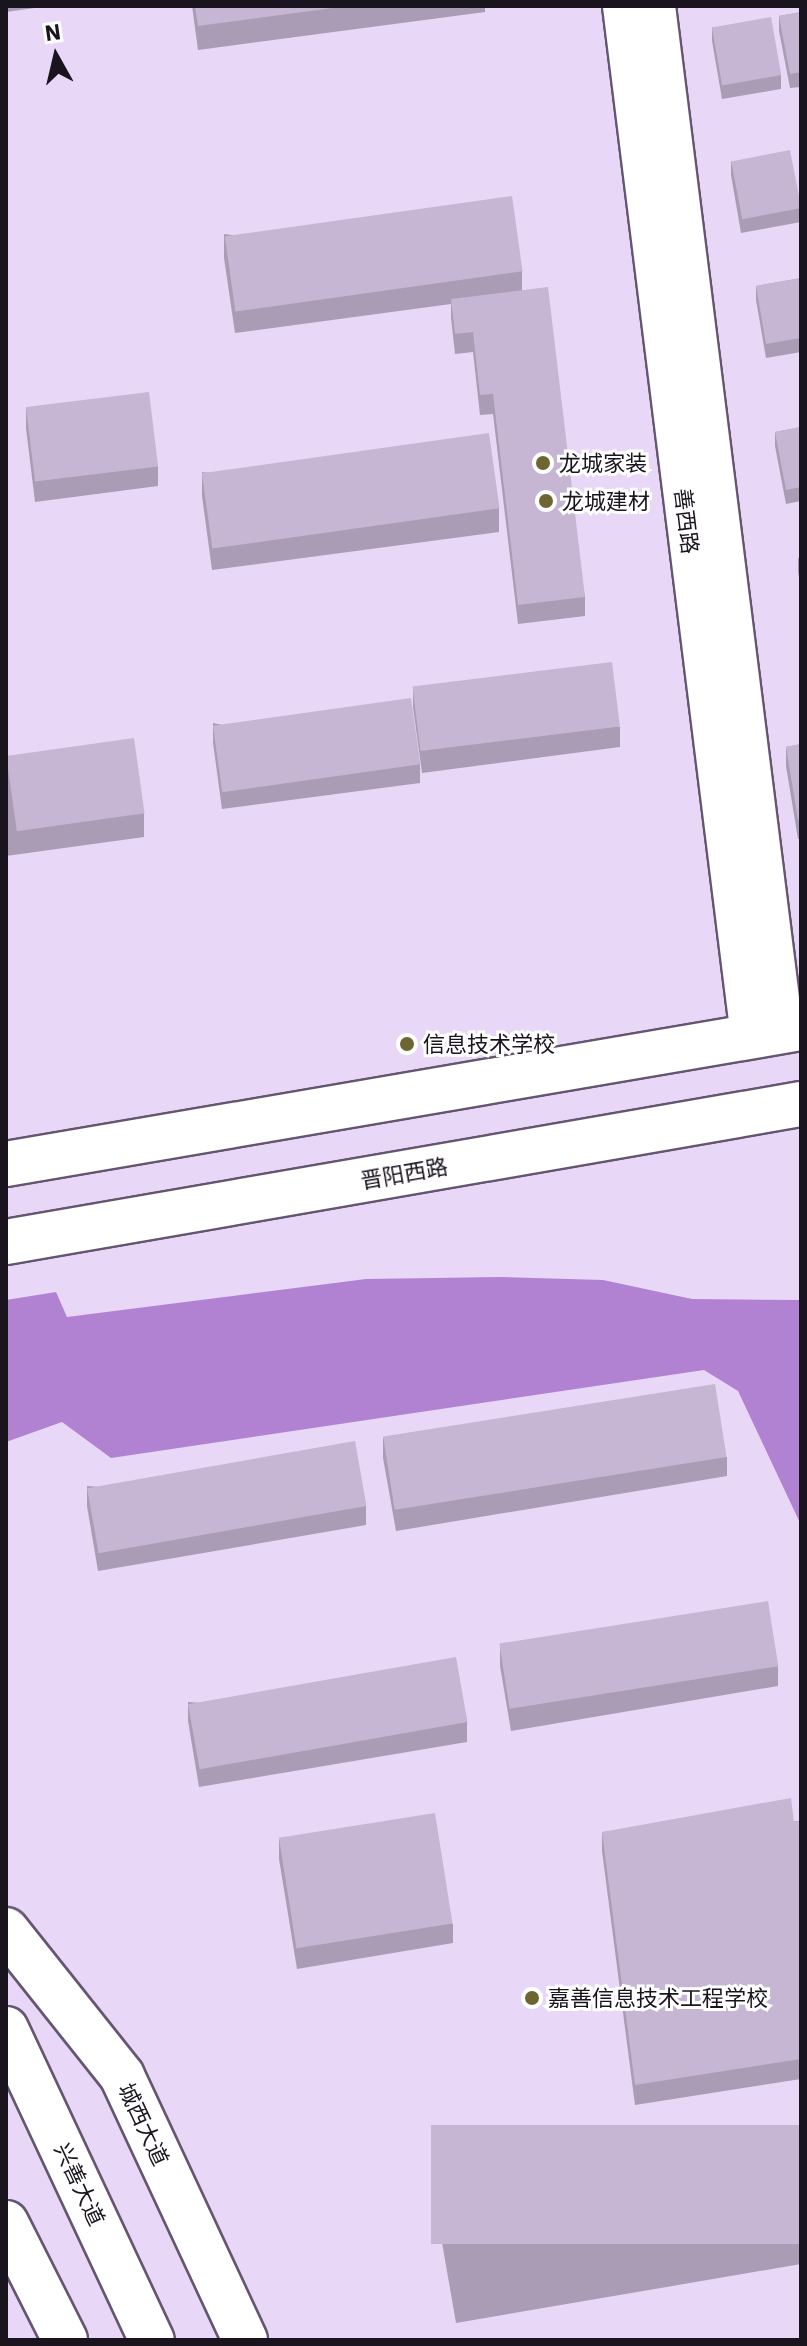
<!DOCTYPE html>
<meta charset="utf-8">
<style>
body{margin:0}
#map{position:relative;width:807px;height:2346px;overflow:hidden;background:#e8d7f6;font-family:"IBM Plex Sans","Noto Sans SC",sans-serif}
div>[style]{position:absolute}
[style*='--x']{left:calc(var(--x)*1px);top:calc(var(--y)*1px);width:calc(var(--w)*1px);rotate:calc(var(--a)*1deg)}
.water>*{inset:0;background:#b182d2}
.roads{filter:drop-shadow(2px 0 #655670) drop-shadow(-2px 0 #655670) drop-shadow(0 2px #655670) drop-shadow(0 -2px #655670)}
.minor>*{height:40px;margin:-20px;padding:0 20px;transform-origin:20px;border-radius:20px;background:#fff}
.secondary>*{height:44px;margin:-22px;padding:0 22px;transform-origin:22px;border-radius:22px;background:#fff}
.primary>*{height:44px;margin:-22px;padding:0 22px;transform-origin:22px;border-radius:22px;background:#fff}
.trunk>*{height:44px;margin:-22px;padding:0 22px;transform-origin:22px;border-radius:22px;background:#fff}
.wall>*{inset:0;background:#aa9cb5}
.building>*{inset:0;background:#c6b5d3;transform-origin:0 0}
.dots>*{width:22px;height:22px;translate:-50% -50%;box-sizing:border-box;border:4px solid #fff;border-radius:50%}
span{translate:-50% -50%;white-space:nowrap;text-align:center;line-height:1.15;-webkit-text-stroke:6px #fff;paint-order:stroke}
.poi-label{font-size:22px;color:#1a141e}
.left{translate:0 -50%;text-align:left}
.street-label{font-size:22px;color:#1a141e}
.frame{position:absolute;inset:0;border:8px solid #1a141e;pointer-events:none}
.north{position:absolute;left:16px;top:16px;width:80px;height:80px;-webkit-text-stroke:6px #fff;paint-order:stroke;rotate:352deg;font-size:22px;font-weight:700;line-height:32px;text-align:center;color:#1a141e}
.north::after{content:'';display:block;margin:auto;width:28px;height:36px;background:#1a141e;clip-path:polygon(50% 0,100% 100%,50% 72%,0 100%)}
</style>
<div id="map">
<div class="water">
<i style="clip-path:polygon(500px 1277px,603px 1280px,692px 1299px,801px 1300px,801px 1525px,738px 1391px,704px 1370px,111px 1458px,62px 1422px,6px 1442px,6px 1300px,56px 1292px,67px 1317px,366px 1279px)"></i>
</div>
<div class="roads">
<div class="minor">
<i style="--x:623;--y:6;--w:1038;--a:82.92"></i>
<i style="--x:655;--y:6;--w:1033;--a:82.88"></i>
</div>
<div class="secondary">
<i style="--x:6;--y:1164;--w:807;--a:-9.71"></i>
<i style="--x:6;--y:1242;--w:807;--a:-9.85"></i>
</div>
<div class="primary">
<i style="--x:6;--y:1930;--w:186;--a:51.5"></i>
<i style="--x:122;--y:2076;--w:291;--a:65"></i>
</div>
<div class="trunk">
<i style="--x:6;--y:2029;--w:344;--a:64.9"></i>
<i style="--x:6;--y:2223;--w:131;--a:63.2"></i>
</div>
</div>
<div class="wall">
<i style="clip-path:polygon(6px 6px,49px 6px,6px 12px)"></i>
<i style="clip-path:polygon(192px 6px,485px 6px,485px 12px,198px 50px)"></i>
<i style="clip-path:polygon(801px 12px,801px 87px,790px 88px,779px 31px,779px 16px)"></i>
<i style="clip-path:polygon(712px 27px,781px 75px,781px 89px,722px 99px,712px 41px)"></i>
<i style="clip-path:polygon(801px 149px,801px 177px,799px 164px,799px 150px)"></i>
<i style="clip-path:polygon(731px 161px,801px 208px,801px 222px,741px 233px,731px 175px)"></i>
<i style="clip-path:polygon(224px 234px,522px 271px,522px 290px,585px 597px,585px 616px,518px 624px,493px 414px,480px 415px,473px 352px,455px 354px,451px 318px,451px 304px,235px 333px,224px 258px)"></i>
<i style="clip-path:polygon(801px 278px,801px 352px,766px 358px,756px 300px,756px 286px)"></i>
<i style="clip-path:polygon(26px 408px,158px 466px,158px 486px,35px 502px,26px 428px)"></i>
<i style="clip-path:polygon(801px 427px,801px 501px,786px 504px,775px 446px,775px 432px)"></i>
<i style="clip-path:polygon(202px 472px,499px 508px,499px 532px,212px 570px,202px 496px)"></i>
<i style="clip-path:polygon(798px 558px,801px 558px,801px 587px,798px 572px)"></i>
<i style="clip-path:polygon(413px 687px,620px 727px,620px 747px,422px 773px,413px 707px)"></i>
<i style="clip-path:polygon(213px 723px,420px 764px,420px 783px,222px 809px,213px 743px)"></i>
<i style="clip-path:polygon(801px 744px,801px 839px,798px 839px,786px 766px,786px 747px)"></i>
<i style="clip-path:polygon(6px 755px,144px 813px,144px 837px,6px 856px)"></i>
<i style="clip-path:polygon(383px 1438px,727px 1457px,727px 1476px,396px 1531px,383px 1458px)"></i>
<i style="clip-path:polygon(87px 1486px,366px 1506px,366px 1525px,98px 1571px,87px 1506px)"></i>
<i style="clip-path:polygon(500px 1646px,778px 1666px,778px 1686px,511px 1731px,500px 1666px)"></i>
<i style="clip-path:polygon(188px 1702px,467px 1722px,467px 1742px,199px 1787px,188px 1721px)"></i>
<i style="clip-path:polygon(801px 1821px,801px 2079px,635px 2105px,602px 1851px,602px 1832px)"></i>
<i style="clip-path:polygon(279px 1839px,453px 1924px,453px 1943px,297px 1969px,279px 1859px)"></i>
<i style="clip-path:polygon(801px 2125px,801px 2264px,456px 2323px,436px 2208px,436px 2188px)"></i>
</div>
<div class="building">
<i style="clip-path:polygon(195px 6px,348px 6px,198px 26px)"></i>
<i style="clip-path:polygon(801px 12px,801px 72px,790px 74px,779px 16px)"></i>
<i style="left:771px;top:17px;width:59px;height:60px;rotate:80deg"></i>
<i style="left:790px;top:150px;width:59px;height:60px;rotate:79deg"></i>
<i style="left:512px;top:196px;width:76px;height:290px;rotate:82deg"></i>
<i style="clip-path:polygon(801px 278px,801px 338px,766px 344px,756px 286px)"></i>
<i style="clip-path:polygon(548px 287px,585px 597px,518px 605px,493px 394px,480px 395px,473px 332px,455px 334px,451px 299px)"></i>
<i style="left:149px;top:392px;width:75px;height:124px;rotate:83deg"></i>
<i style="clip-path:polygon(801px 427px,801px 487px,786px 490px,775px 432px)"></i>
<i style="left:489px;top:433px;width:76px;height:290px;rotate:82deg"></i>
<i style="left:612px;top:662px;width:65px;height:201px;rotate:83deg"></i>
<i style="left:411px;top:698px;width:67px;height:200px;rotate:82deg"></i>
<i style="left:134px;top:738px;width:76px;height:129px;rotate:82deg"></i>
<i style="clip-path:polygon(801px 744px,801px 819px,798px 820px,786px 747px)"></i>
<i style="left:715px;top:1384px;width:74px;height:336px;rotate:81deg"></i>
<i style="left:355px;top:1441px;width:66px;height:272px;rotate:80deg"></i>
<i style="left:768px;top:1601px;width:66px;height:272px;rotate:81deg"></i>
<i style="left:456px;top:1657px;width:66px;height:272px;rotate:80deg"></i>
<i style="clip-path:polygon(791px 1798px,794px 1822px,801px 1821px,801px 2059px,635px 2085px,602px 1832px)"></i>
<i style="left:435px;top:1813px;width:112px;height:158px;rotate:81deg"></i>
<i style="left:801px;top:2125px;width:119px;height:370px;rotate:90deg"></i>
</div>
<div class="dots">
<i style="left:543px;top:463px;background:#6e6632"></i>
<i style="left:546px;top:501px;background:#6e6632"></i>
<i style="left:407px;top:1044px;background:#6e6632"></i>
<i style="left:532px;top:1998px;background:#6e6632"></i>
</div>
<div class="poi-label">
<span class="left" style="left:559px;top:463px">龙城家装</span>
<span class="left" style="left:562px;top:501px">龙城建材</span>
<span class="left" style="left:423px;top:1044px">信息技术学校</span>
<span class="left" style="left:548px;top:1998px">嘉善信息技术工程学校</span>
</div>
<div class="street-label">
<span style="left:687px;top:521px;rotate:83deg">善西路</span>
<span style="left:404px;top:1173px;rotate:-10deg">晋阳西路</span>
<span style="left:144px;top:2124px;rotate:65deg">城西大道</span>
<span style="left:80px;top:2184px;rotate:65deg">兴善大道</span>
</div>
<div class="frame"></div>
<div class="north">N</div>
</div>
